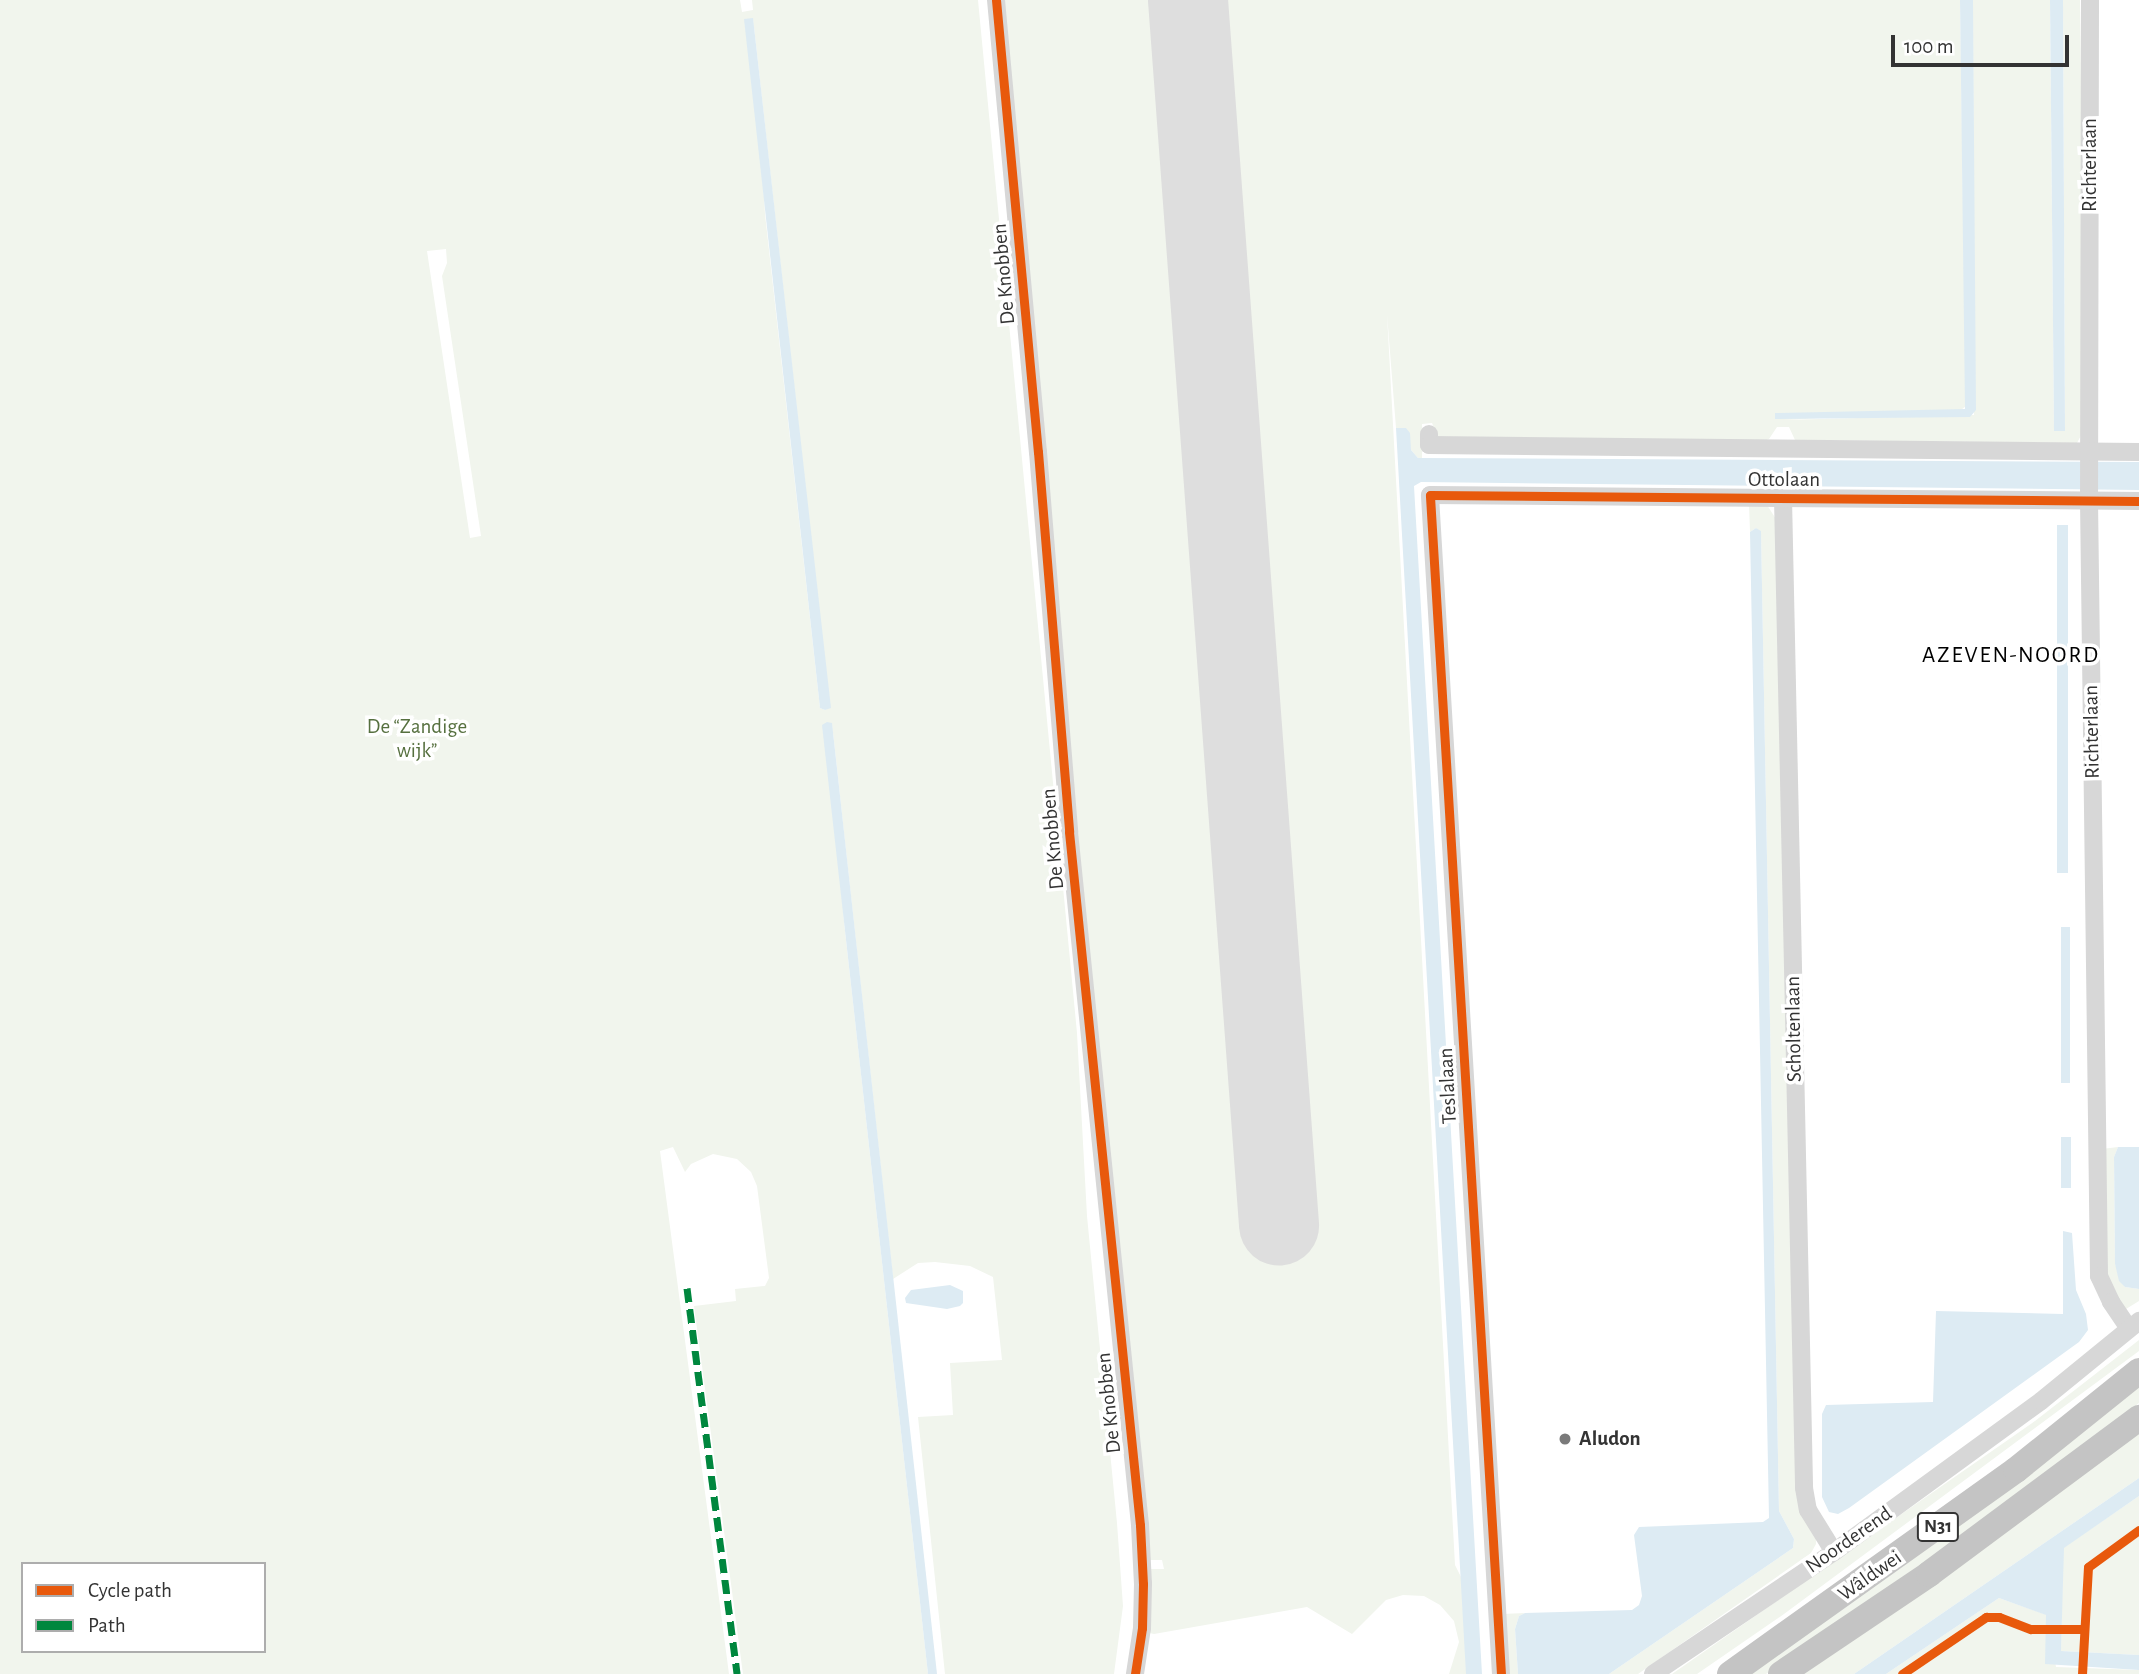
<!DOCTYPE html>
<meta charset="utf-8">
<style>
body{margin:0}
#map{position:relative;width:2139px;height:1674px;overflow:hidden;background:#fff;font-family:"Alegreya Sans",sans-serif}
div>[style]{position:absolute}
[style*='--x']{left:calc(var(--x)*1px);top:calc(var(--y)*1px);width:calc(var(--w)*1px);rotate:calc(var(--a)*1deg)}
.green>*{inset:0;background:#f1f5ed}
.water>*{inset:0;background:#ddebf3;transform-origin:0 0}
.runway>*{height:80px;margin:-40px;padding:0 40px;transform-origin:40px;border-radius:40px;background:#dedede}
.minor>*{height:18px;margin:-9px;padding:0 9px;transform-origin:9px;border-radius:9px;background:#d7d7d7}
.highway>*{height:26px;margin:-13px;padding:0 13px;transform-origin:13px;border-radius:13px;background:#c4c4c4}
.quiet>*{height:7px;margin-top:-3.5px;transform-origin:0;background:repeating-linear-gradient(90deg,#00873e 0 14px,transparent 0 21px)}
.cycleway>*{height:9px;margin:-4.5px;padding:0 4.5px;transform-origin:4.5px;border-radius:4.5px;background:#e8590c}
.dots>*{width:19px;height:19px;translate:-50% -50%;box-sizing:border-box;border:4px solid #fff;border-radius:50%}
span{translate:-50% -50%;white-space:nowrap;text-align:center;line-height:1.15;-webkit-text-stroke:7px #fff;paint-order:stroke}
.shield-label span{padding:2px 5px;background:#fff;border:2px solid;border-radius:5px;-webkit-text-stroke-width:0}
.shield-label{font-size:19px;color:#333;font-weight:700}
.street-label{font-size:21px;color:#333}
.park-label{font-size:21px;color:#56703f}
.poi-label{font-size:21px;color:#333;font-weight:700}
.left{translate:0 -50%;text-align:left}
.neighbourhood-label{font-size:23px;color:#000;letter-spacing:2px}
.legend{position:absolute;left:21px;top:1562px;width:245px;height:91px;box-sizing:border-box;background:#fff;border:2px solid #adadad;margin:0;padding:9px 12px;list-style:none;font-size:21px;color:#333}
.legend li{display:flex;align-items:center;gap:14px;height:35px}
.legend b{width:35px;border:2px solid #adadad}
.scale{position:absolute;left:1891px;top:35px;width:178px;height:32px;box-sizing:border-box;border:4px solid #333;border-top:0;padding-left:9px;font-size:21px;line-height:24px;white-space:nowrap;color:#333;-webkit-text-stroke:5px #fff;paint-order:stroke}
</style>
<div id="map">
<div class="green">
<i style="clip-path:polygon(evenodd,0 0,740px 0,742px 12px,753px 10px,752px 0,978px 0,1077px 1033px,1087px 1216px,1117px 1523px,1123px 1606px,1114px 1674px,945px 1674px,918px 1417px,953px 1415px,950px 1363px,1002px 1360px,993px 1277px,970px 1266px,935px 1262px,918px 1263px,893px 1279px,832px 723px,844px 922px,928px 1674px,743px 1674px,694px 1306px,736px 1301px,735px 1289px,765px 1286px,769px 1278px,757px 1186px,751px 1172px,737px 1159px,713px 1154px,691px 1164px,685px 1172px,673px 1147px,660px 1151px,729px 1674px,0 1674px,0 0,753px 18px,830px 707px,825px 710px,820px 708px,765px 214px,753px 18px,0 0,446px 249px,447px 263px,442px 276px,481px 536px,470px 538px,427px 251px,446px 249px,0 0,23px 1564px,264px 1564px,264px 1651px,23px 1651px,23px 1564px)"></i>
<i style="clip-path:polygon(999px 0,1160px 0,1254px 1229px,1305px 1225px,1212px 0,1960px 0,1966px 406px,1961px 410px,1782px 420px,1974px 415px,1973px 0,2050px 0,2054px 431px,2065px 430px,2063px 0,2080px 0,2085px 428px,2077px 443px,1795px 440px,1789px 427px,1777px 427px,1769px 439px,1758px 443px,1439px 439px,1432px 423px,1422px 424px,1422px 458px,1418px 458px,1411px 450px,1406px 428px,1396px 428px,1387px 314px,1455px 1565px,1466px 1587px,1471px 1674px,1449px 1674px,1459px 1642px,1454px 1621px,1440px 1605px,1424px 1596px,1403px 1595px,1386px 1600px,1352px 1634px,1307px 1607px,1154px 1634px,1145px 1632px,1146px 1569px,1164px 1569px,1162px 1560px,1146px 1560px)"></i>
<i style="clip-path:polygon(1749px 504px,1767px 505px,1776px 519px,1798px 1489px,1816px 1536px,1816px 1544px,1811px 1553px,1638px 1674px,1609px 1674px,1793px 1548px,1794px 1539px,1779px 1511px,1761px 532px,1756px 528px,1750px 532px)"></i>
<i style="clip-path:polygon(2118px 1147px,2114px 1157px,2115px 1264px,2125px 1287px,2139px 1289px,2139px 1301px,2126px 1309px,2104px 1279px,2102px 1149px)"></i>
<i style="clip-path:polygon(2139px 1340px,2139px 1351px,1784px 1614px,1697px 1674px,1672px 1674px,2035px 1421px)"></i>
<i style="clip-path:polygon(2139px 1378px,2139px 1403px,2046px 1478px,1766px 1674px,1743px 1674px)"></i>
<i style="clip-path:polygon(2139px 1428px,2139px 1478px,1854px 1674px,1792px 1674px)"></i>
<i style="clip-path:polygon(2139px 1496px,2139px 1655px,2061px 1651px,2063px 1548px)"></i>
<i style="clip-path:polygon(1999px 1598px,2047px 1615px,2056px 1667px,2139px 1670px,2139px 1674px,1886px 1674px)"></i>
<i style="clip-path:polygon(1525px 1613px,1519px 1616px,1515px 1629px,1518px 1674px,1505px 1674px,1502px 1614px)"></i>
</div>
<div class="water">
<i style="clip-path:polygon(1960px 0,1973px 0,1976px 410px,1970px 417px,1775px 419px,1775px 413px,1965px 409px)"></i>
<i style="clip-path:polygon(2050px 0,2063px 0,2065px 431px,2054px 431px)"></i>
<i style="clip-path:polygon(753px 18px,831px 708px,825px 710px,820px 708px,744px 19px)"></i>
<i style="clip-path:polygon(1396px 428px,1406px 428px,1410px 433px,1411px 450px,1418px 458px,2139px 462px,2139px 490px,1421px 482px,1414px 486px,1482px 1674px,1466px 1674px)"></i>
<i style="left:2057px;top:525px;width:11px;height:348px"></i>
<i style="clip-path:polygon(1756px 528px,1761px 531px,1779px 1511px,1794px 1539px,1793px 1548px,1609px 1674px,1518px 1674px,1515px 1629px,1519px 1616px,1525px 1613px,1632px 1610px,1639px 1605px,1642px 1596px,1634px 1535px,1639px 1527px,1763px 1522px,1769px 1518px,1750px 532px)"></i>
<i style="clip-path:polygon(827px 722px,832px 723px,937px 1674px,928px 1674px,822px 725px)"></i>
<i style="left:2061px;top:927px;width:9px;height:156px"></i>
<i style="left:2061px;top:1137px;width:10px;height:51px"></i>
<i style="clip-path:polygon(2118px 1147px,2139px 1147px,2139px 1289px,2125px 1287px,2119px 1281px,2115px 1264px,2114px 1157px)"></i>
<i style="clip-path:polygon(2063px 1231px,2072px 1233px,2076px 1290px,2086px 1314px,2088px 1330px,2079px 1342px,1849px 1508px,1838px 1514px,1829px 1512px,1822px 1497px,1822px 1414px,1826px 1405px,1933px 1402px,1936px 1311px,2063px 1314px)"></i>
<i style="clip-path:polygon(950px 1285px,963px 1291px,963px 1303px,960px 1306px,947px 1309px,906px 1303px,905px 1298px,911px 1290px)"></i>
<i style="clip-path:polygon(2139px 1478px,2139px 1496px,2064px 1548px,2061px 1651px,2139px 1655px,2139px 1670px,2045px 1664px,2046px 1615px,1999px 1598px,1886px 1674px,1854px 1674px)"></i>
</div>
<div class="runway">
<i style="--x:1188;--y:0;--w:1229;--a:85.75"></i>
</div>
<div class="minor">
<i style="--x:996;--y:0;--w:454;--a:84.7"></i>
<i style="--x:1038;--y:452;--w:381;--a:85.3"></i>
<i style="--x:1069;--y:832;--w:697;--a:84.15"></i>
<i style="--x:1140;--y:1525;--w:59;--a:87.1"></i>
<i style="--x:1143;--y:1584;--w:44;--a:91.3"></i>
<i style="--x:1142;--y:1628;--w:47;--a:98.7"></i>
<i style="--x:2090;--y:0;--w:500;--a:90.11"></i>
<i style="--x:2089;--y:500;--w:776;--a:89.26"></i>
<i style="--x:2099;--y:1276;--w:29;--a:65"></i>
<i style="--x:2111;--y:1302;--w:32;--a:56"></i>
<i style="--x:1429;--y:434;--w:11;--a:90"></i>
<i style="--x:1429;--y:445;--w:710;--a:0.56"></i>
<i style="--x:1783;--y:498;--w:990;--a:88.78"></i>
<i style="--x:1804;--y:1488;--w:22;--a:80"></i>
<i style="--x:1808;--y:1510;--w:49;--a:58.2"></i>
<i style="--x:1501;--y:1674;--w:1181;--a:-93.45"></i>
<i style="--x:1430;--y:495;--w:709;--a:0.48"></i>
<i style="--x:1653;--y:1674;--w:218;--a:-34"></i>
<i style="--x:1834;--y:1552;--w:256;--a:-36.1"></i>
<i style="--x:2041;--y:1401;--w:127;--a:-39.2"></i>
</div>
<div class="highway">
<i style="--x:1730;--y:1674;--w:351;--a:-35.5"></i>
<i style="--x:2016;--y:1470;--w:158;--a:-38.8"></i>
<i style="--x:1781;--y:1674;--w:179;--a:-34"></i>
<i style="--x:1929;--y:1574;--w:262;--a:-36.6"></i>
</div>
<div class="quiet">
<i style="--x:687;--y:1288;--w:389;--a:82.6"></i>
</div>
<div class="cycleway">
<i style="--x:996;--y:0;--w:454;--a:84.7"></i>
<i style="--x:1038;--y:452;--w:381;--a:85.3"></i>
<i style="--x:1069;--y:832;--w:697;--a:84.15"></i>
<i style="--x:1140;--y:1525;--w:59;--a:87.1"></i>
<i style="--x:1143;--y:1584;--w:44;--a:91.3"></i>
<i style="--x:1142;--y:1628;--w:47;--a:98.7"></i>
<i style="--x:1501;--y:1674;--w:1181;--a:-93.45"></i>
<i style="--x:1430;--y:495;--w:709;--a:0.48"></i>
<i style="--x:1902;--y:1674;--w:102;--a:-34.2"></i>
<i style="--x:1986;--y:1617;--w:13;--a:0"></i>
<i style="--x:1999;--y:1617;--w:34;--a:21"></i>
<i style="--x:2031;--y:1629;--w:53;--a:0"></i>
<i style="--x:2082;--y:1674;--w:107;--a:-86.8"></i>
<i style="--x:2088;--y:1567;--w:63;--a:-36"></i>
</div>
<div class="dots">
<i style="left:1565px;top:1439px;background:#7a7a7a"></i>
</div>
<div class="shield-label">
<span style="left:1938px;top:1527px">N31</span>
</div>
<div class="street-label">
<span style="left:2090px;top:165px;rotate:-90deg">Richterlaan</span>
<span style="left:1004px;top:274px;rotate:-95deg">De Knobben</span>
<span style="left:1784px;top:480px">Ottolaan</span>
<span style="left:2092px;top:732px;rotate:-91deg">Richterlaan</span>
<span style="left:1053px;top:839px;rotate:-95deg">De Knobben</span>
<span style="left:1794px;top:1029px;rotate:-91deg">Scholtenlaan</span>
<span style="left:1448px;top:1086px;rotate:-93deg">Teslalaan</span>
<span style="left:1109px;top:1403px;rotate:-96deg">De Knobben</span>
<span style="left:1849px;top:1540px;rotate:-35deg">Noorderend</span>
<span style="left:1870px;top:1576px;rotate:-35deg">Wâldwei</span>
</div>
<div class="park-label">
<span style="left:417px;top:739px">De “Zandige<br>wijk”</span>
</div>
<div class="poi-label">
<span class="left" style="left:1579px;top:1439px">Aludon</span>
</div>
<div class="neighbourhood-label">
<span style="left:2011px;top:656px">AZEVEN-NOORD</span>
</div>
<ul class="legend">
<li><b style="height:9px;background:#e8590c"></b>Cycle path</li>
<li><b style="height:9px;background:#00873e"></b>Path</li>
</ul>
<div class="scale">100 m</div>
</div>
